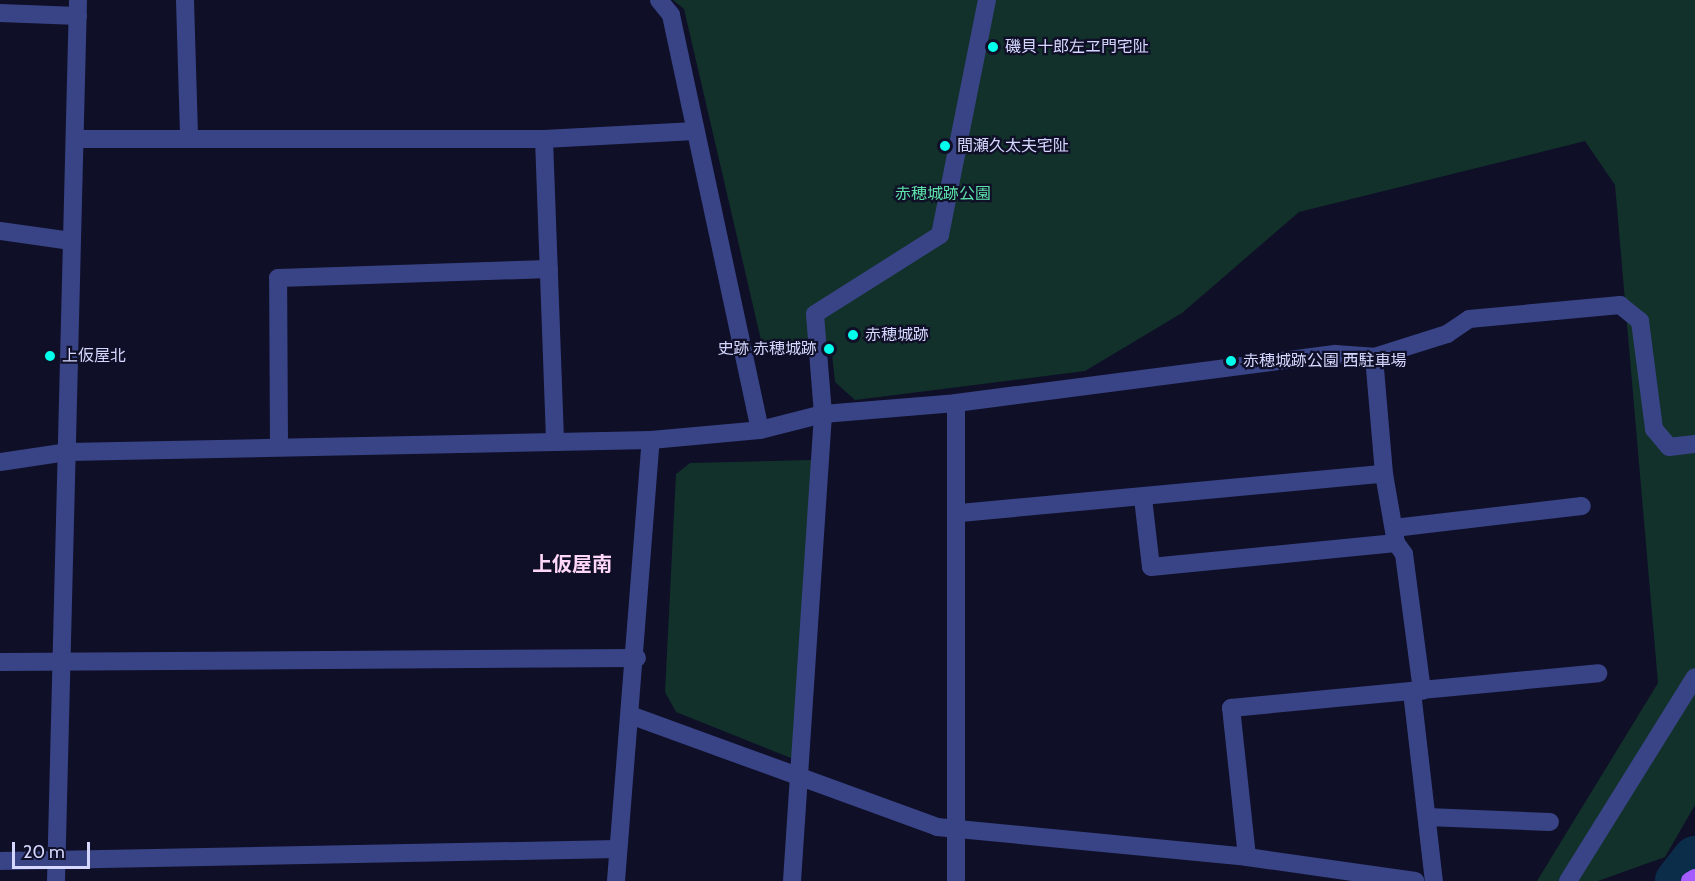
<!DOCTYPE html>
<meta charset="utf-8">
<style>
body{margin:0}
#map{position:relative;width:1695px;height:881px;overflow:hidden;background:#0f0f27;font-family:Cabin,"Noto Sans JP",sans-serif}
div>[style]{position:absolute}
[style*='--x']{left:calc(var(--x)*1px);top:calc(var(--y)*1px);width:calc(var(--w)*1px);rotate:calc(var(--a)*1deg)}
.green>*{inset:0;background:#12312a}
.river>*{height:46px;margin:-23px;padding:0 23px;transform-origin:23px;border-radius:23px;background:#0b2d4a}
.minor>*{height:18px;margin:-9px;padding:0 9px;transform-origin:9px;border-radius:9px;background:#394487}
.major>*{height:18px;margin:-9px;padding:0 9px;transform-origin:9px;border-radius:9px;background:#a55cff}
.dots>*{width:16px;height:16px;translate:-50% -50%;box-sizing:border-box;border:3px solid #0f0f27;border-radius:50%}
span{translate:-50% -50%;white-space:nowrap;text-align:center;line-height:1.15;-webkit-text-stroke:4.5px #0f0f27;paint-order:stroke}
.poi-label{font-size:16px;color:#d5d7ff}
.left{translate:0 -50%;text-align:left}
.right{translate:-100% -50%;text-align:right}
.park-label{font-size:16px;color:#5de3a9}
.quarter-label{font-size:20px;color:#ffd7f8;font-weight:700}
.scale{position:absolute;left:12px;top:842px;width:78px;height:27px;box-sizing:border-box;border:3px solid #d5d7ff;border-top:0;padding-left:8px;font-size:18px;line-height:21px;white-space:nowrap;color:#d5d7ff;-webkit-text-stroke:4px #0f0f27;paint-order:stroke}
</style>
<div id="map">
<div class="green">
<i style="clip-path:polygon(673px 0,1695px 0,1695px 805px,1665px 857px,1598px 881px,1537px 881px,1658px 683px,1615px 185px,1585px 141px,1299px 212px,1182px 313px,1085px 371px,855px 400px,835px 382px,832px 355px,764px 353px,684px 9px)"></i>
<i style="clip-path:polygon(810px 460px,819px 466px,804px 748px,791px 758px,676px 712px,665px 692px,676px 474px,690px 463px)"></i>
</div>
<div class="river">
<i style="--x:1678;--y:881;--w:28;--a:-52"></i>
</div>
<div class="minor">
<i style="--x:185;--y:0;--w:137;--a:88.3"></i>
<i style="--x:659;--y:0;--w:19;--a:51"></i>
<i style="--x:671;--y:15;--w:424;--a:77.9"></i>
<i style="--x:0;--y:13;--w:78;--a:2.2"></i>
<i style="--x:75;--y:139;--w:469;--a:0"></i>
<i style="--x:544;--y:139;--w:151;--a:-3"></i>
<i style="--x:544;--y:139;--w:303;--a:87.9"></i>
<i style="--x:0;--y:231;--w:72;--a:8"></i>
<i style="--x:1374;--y:357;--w:117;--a:85.1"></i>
<i style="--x:279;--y:447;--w:169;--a:-90.3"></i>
<i style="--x:278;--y:278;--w:271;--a:-1.9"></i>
<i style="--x:0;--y:462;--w:69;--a:-8.4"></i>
<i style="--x:68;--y:452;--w:583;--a:-1.18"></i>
<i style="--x:651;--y:440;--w:109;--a:-5.2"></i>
<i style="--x:760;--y:430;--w:65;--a:-14.3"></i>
<i style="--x:823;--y:414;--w:133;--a:-4.7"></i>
<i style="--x:956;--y:403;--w:382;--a:-7.4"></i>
<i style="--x:1335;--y:354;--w:39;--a:4"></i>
<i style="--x:1374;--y:357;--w:77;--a:-17.5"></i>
<i style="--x:1447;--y:334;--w:27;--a:-34"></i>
<i style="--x:1469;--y:319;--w:152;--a:-5.3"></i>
<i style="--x:1620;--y:305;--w:26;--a:39"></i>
<i style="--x:1640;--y:321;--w:109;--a:82.6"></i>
<i style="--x:1654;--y:429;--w:23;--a:50"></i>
<i style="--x:1669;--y:447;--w:26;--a:-7"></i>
<i style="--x:1143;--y:498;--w:69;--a:83.4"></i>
<i style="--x:1151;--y:567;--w:246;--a:-5.6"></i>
<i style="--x:960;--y:513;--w:426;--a:-5.3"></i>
<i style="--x:1384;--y:474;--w:70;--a:80.1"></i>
<i style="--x:1396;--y:543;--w:14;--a:54"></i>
<i style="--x:1404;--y:554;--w:138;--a:82.5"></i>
<i style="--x:1394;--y:528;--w:189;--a:-6.7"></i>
<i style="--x:0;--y:662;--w:637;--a:-0.36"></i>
<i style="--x:1412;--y:692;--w:190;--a:83.4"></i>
<i style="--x:630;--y:715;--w:327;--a:20"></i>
<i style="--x:937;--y:827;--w:311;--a:5.5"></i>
<i style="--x:1247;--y:857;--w:170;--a:8.1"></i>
<i style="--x:1427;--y:817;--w:123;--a:2.3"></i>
<i style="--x:1247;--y:857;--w:150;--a:-96.1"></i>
<i style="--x:1231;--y:708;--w:369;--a:-5.4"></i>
<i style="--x:0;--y:861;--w:618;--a:-1.11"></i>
<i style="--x:56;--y:881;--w:881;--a:-88.57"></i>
<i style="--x:616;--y:881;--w:442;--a:-85.5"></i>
<i style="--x:792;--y:881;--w:468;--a:-86.2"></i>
<i style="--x:823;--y:414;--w:100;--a:-94.6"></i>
<i style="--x:815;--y:314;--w:148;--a:-32.3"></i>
<i style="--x:940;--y:235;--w:240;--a:-78.7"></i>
<i style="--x:956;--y:881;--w:478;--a:-90"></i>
<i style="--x:1568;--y:881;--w:240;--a:-58.1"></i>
</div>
<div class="major">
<i style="--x:1690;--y:881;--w:6;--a:-31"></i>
</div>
<div class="dots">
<i style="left:993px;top:47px;background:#01ffeb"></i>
<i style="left:945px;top:146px;background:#01ffeb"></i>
<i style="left:853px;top:335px;background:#01ffeb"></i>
<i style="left:829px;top:349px;background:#01ffeb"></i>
<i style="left:50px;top:356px;background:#01ffeb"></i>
<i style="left:1231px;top:361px;background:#01ffeb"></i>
</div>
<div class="poi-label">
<span class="left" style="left:1005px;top:47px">磯貝十郎左ヱ門宅阯</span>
<span class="left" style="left:957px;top:146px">間瀬久太夫宅阯</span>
<span class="left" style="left:865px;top:335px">赤穂城跡</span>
<span class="right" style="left:817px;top:349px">史跡 赤穂城跡</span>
<span class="left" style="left:62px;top:356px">上仮屋北</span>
<span class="left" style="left:1243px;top:361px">赤穂城跡公園 西駐車場</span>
</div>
<div class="park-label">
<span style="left:943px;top:194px">赤穂城跡公園</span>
</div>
<div class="quarter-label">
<span style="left:572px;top:564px">上仮屋南</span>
</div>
<div class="scale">20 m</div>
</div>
